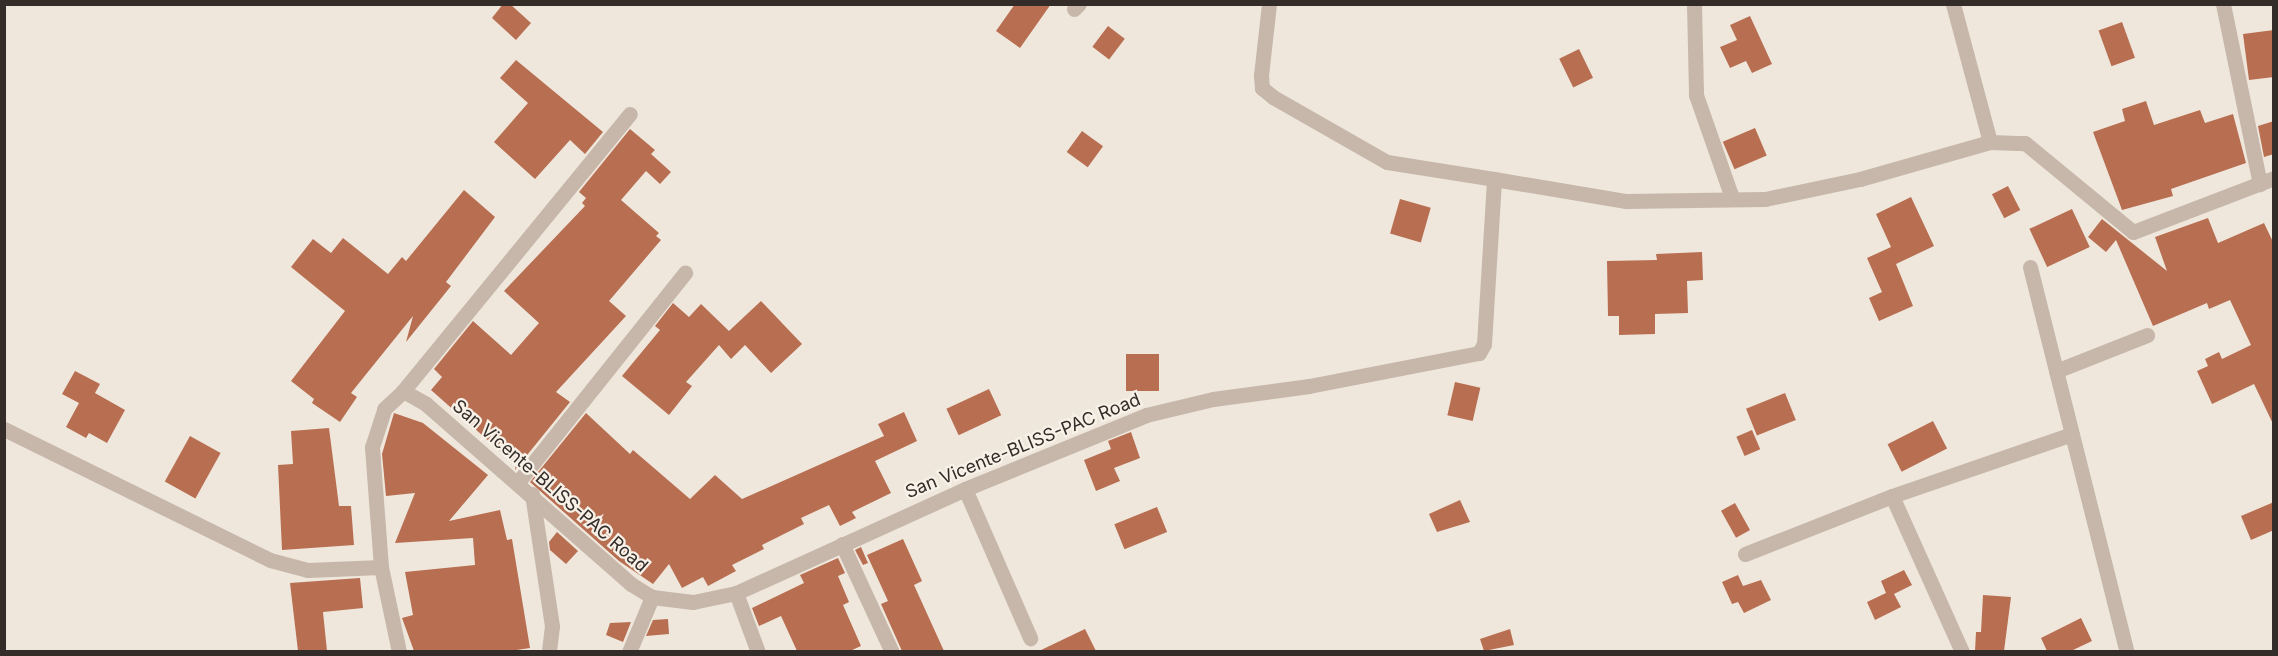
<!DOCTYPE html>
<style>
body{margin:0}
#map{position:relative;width:2278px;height:656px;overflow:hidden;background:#efe7dc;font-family:Inter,sans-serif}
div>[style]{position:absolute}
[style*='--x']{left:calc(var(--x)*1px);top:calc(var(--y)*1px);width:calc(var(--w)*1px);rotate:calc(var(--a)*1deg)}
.building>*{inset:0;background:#b86e51;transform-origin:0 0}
.street>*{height:15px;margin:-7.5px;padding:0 7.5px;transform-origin:7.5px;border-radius:7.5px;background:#c6b7aa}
span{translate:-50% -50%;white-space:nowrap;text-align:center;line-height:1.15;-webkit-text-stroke:4.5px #f7f1e8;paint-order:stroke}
.street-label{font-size:18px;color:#342c28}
.frame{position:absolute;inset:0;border:6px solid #342c28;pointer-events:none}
</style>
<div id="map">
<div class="building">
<i style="clip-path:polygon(503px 4px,510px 4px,531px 23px,516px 40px,492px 18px)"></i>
<i style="clip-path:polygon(1015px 4px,1051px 4px,1020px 48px,996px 31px)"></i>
<i style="clip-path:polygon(1750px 16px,1772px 64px,1752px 73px,1746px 61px,1730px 68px,1720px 47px,1737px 40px,1730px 25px)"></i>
<i style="left:2122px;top:22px;width:38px;height:25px;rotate:70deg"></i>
<i style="left:1108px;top:26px;width:21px;height:26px;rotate:37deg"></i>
<i style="clip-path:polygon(2274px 30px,2274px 77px,2249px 80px,2243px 34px)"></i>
<i style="left:1579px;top:49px;width:32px;height:22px;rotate:64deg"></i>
<i style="clip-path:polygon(516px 60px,603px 132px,585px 154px,570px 140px,535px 179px,494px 142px,528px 103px,500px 78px)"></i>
<i style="clip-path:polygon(2146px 101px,2154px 125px,2200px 110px,2205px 123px,2233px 114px,2246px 163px,2171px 189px,2173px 196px,2122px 210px,2093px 132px,2125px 121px,2122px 109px)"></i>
<i style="clip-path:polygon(2274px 121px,2274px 154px,2264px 157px,2258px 126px)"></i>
<i style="left:1755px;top:128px;width:30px;height:35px;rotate:67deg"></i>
<i style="clip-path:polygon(630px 129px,655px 150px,651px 154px,671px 172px,660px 184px,646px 171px,621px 200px,659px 233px,656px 236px,661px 240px,609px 301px,626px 316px,556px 392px,570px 402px,515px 470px,516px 465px,431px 390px,442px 377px,434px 369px,473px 321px,511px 355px,539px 323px,504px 291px,585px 206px,582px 203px,586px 198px,579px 192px)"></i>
<i style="left:1082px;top:131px;width:26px;height:26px;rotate:36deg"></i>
<i style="left:2008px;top:186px;width:27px;height:18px;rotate:63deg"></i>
<i style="clip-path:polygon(464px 190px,495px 217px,446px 282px,451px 286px,406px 342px,413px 316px,351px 393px,357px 397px,340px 422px,312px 403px,314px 399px,291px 381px,345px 311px,291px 267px,313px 239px,331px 253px,343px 238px,388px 274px,402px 257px,406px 261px)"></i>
<i style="clip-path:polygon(1911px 197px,1934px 246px,1896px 264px,1913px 306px,1879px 321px,1869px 298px,1882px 292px,1867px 258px,1891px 247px,1876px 214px)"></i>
<i style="left:1400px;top:199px;width:32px;height:36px;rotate:16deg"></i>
<i style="left:2072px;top:209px;width:42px;height:47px;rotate:65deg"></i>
<i style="clip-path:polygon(2208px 218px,2218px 243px,2264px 223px,2274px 244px,2274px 426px,2254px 384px,2212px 404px,2197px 371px,2208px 366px,2205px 359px,2219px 352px,2222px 359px,2251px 345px,2230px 300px,2209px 309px,2207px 303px,2153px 326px,2116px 240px,2106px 252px,2088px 237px,2102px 219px,2167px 271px,2155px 237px)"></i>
<i style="clip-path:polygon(1702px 252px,1703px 280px,1687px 281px,1688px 313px,1655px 314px,1655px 334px,1619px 335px,1619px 316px,1608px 316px,1607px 261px,1657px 260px,1656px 254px)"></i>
<i style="clip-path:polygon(761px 301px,802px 344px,771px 373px,745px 345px,731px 359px,719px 345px,686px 382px,692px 386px,669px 415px,622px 376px,660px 330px,655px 326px,673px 303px,689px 317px,701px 304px,729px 331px)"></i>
<i style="left:1126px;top:354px;width:33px;height:37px"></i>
<i style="clip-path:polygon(75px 371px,100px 384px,95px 393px,125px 410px,107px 443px,89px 433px,86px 438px,66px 427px,79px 403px,62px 394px)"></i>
<i style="left:1455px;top:382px;width:26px;height:34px;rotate:13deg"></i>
<i style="left:989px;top:389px;width:29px;height:47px;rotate:65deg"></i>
<i style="left:1785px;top:393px;width:29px;height:42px;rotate:68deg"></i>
<i style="clip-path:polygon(904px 412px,917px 441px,875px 461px,891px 493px,852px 512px,856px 518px,840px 526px,829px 505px,801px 518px,804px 524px,762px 545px,764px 549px,732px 565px,736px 571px,708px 586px,703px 577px,682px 588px,669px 564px,653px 584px,619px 561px,530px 482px,586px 413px,630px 454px,633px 450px,690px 499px,715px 475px,742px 499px,884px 436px,878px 424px)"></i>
<i style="clip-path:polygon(394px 413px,423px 423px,488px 475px,449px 521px,500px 510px,507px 540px,512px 539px,530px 648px,510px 651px,414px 651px,402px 618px,413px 615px,405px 572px,475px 565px,473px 538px,395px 543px,415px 493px,386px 496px,382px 454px)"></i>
<i style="left:1933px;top:421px;width:31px;height:51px;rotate:63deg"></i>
<i style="clip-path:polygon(329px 428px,339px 506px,351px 506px,354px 545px,282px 550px,278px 465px,293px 464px,291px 431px)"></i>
<i style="left:1752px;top:430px;width:21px;height:17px;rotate:67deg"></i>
<i style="clip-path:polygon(1131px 432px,1140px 458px,1114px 468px,1120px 481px,1096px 491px,1084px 460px,1111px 449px,1108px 441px)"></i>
<i style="left:190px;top:436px;width:35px;height:52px;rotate:29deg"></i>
<i style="clip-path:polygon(1460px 500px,1470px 522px,1437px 532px,1429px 514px)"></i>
<i style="clip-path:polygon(2274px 502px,2274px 530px,2251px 540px,2241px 516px)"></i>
<i style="left:1735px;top:503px;width:31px;height:16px;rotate:61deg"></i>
<i style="left:1157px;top:507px;width:27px;height:46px;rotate:68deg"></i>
<i style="clip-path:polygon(557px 532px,578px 551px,566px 564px,550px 550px,549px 542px)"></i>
<i style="clip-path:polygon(903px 539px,922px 581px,914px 585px,944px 651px,902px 651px,881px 604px,888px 601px,867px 555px)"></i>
<i style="clip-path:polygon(861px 547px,868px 563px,863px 565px,855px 550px)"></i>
<i style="clip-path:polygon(838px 558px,845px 573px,838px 576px,849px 602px,843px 605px,861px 646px,850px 651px,797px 651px,781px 616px,759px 626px,752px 608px,804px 583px,800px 575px)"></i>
<i style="clip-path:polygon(1904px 570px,1912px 585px,1894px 594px,1901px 607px,1875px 620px,1867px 602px,1886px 593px,1881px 581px)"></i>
<i style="clip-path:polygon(1738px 575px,1743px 586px,1761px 580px,1771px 600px,1744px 613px,1738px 602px,1732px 604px,1722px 582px)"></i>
<i style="clip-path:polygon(360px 578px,363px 608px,323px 612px,327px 651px,298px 651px,290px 583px)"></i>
<i style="clip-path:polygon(1983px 595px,2011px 597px,2004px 651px,1975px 651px,1976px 632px,1981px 632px)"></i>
<i style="clip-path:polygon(2081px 618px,2092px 641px,2071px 651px,2047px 651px,2041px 638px)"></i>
<i style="clip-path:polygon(668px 619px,669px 634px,646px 636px,653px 620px)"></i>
<i style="clip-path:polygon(631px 622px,623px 642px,606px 635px,610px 623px)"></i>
<i style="clip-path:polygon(1085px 629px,1096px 651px,1039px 651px)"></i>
<i style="clip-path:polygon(1510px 629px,1514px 645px,1484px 651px,1480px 639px)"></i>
</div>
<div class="street">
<i style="--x:1269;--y:4;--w:71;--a:96.4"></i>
<i style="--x:1261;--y:75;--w:13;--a:86"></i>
<i style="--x:1262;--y:88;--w:14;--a:39"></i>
<i style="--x:1273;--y:97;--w:131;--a:29.7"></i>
<i style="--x:1387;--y:162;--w:108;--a:9"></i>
<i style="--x:1694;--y:4;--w:91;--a:88.7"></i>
<i style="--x:1696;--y:95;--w:109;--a:70.7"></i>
<i style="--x:1953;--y:4;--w:143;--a:75"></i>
<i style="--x:2223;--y:4;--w:184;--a:78.4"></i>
<i style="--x:1074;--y:9;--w:7;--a:-45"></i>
<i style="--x:2030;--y:267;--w:397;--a:75.9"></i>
<i style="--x:2056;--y:371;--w:98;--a:-21.6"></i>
<i style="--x:403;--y:391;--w:358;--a:-50.7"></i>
<i style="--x:4;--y:429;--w:297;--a:26.2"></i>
<i style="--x:270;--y:560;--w:39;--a:15"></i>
<i style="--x:308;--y:570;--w:73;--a:-2.4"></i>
<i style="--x:381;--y:567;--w:120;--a:-94.3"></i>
<i style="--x:372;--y:447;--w:40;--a:-72"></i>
<i style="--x:384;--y:409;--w:26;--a:-43"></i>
<i style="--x:403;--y:391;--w:26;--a:29"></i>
<i style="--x:426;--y:404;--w:273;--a:41.3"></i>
<i style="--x:631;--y:584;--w:25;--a:32"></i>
<i style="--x:652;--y:597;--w:41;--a:7"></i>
<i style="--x:693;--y:602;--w:44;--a:-11.8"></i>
<i style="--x:736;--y:593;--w:252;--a:-24.4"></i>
<i style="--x:965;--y:489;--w:196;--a:-22.2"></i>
<i style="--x:1146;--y:415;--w:69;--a:-13.4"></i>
<i style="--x:1213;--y:399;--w:97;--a:-7.7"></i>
<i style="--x:1309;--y:386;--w:173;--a:-11"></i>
<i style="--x:1479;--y:353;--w:10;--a:-61"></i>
<i style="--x:1484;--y:344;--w:165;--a:-86.5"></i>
<i style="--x:1494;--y:179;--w:134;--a:9.5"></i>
<i style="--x:1626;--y:201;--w:139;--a:-0.8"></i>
<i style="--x:1765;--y:199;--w:97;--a:-11.9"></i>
<i style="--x:1860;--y:179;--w:135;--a:-15.9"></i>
<i style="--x:1990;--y:142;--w:35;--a:2"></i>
<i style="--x:2025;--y:143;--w:140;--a:39.5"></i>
<i style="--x:2133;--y:232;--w:151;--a:-21"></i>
<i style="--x:518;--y:482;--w:268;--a:-51.4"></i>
<i style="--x:965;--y:489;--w:163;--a:66.4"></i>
<i style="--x:532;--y:494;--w:134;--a:81.4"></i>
<i style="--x:552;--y:626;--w:26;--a:97"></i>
<i style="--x:1892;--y:496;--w:171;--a:65.8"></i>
<i style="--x:842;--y:544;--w:119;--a:65.2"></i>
<i style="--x:1745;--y:554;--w:158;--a:-21.5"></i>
<i style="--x:1892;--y:496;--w:190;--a:-19"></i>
<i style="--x:381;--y:567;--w:87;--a:78"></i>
<i style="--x:736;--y:593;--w:63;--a:69.6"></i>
<i style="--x:629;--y:652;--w:60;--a:-67.3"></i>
</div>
<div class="street-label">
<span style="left:1023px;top:446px;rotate:-22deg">San Vicente-BLISS-PAC Road</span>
<span style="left:550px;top:486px;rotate:41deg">San Vicente-BLISS-PAC Road</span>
</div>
<div class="frame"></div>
</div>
